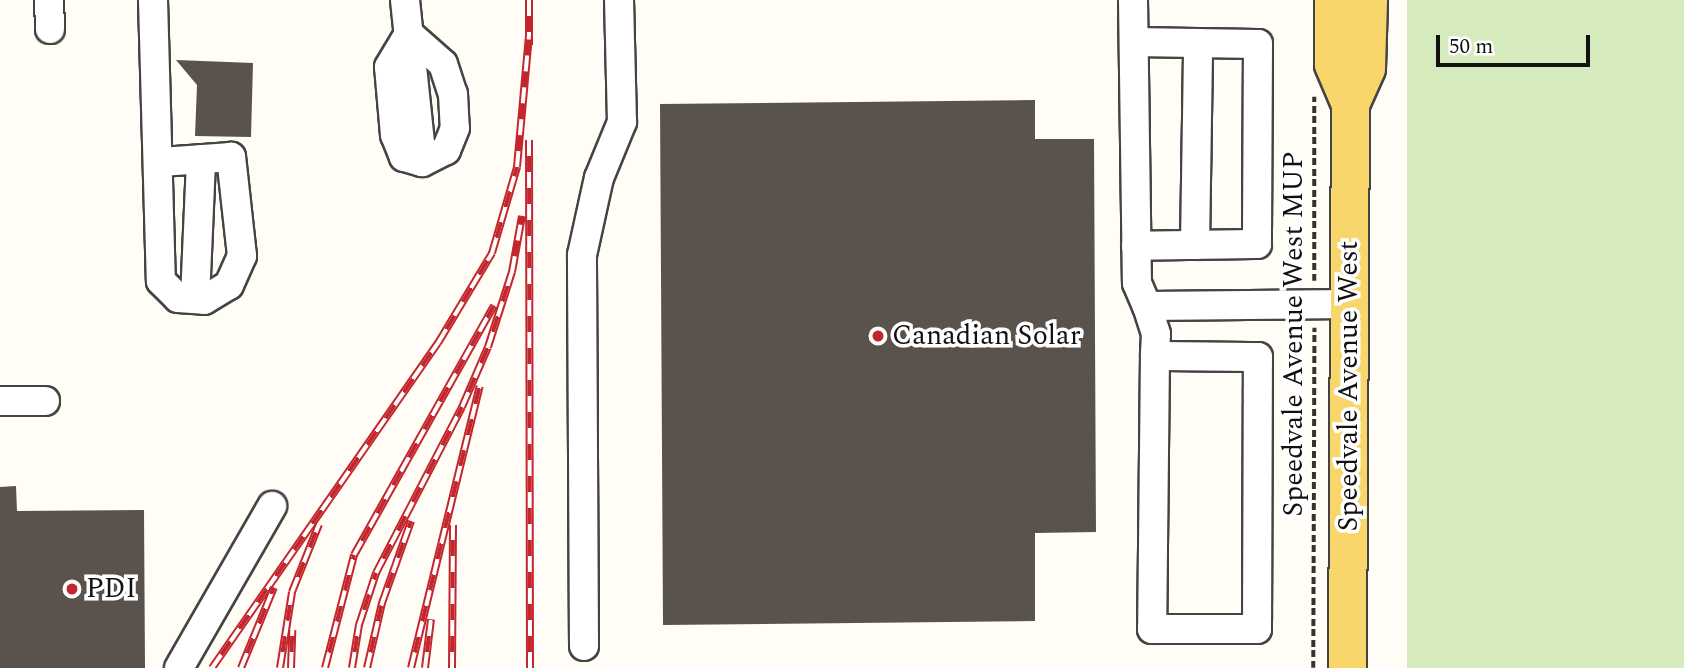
<!DOCTYPE html>
<style>
body{margin:0}
#map{position:relative;width:1684px;height:668px;overflow:hidden;background:#fffdf5;font-family:Spectral,serif}
div>[style]{position:absolute}
[style*='--x']{left:calc(var(--x)*1px);top:calc(var(--y)*1px);width:calc(var(--w)*1px);rotate:calc(var(--a)*1deg)}
.green>*{inset:0;background:#d5ebbd;transform-origin:0 0}
.building>*{inset:0;background:#5a524d}
.path>*{height:3.5px;margin-top:-1.75px;transform-origin:0;background:repeating-linear-gradient(90deg,#333 0 7px,transparent 0 10.5px)}
.roads{filter:drop-shadow(2px 0 #444) drop-shadow(-2px 0 #444) drop-shadow(0 2px #444) drop-shadow(0 -2px #444)}
.minor>*{height:28px;margin:-14px;padding:0 14px;transform-origin:14px;border-radius:14px;background:#fff}
.major>*{height:37px;margin:-18.5px;padding:0 18.5px;transform-origin:18.5px;border-radius:18.5px;background:#f9d66b}
.rail>*{height:8px;margin-top:-4px;transform-origin:0;background:repeating-linear-gradient(90deg,#fff 0 16px,#c4262e 0 32px);box-sizing:border-box;border-block:2px solid #c4262e}
.dots>*{width:19px;height:19px;translate:-50% -50%;box-sizing:border-box;border:4px solid #fff;border-radius:50%}
span{translate:-50% -50%;white-space:nowrap;text-align:center;line-height:1.15;-webkit-text-stroke:7px #fff;paint-order:stroke}
.street-label{font-size:28px;color:#111}
.poi-label{font-size:28px;color:#111}
.left{translate:0 -50%;text-align:left}
.scale{position:absolute;left:1436px;top:35px;width:154px;height:32px;box-sizing:border-box;border:4px solid #111;border-top:0;padding-left:9px;font-size:21px;line-height:24px;white-space:nowrap;color:#111;-webkit-text-stroke:5px #fff;paint-order:stroke}
</style>
<div id="map">
<div class="green">
<i style="left:1407px;top:0;width:277px;height:668px"></i>
</div>
<div class="building">
<i style="clip-path:polygon(176px 60px,253px 63px,251px 137px,195px 136px,197px 85px)"></i>
<i style="clip-path:polygon(1035px 100px,1035px 139px,1094px 139px,1096px 532px,1035px 533px,1035px 621px,663px 625px,660px 104px)"></i>
<i style="clip-path:polygon(16px 486px,17px 511px,144px 510px,145px 668px,0 668px,0 487px)"></i>
</div>
<div class="path">
<i style="--x:1314;--y:281;--w:184;--a:-90"></i>
<i style="--x:1313;--y:668;--w:340;--a:-89.8"></i>
</div>
<div class="roads">
<div class="minor">
<i style="--x:49;--y:0;--w:29;--a:88"></i>
<i style="--x:153;--y:0;--w:281;--a:88.4"></i>
<i style="--x:161;--y:281;--w:24;--a:45"></i>
<i style="--x:178;--y:298;--w:26;--a:4"></i>
<i style="--x:204;--y:300;--w:29;--a:-31"></i>
<i style="--x:229;--y:285;--w:32;--a:-66"></i>
<i style="--x:242;--y:256;--w:100;--a:-96.3"></i>
<i style="--x:231;--y:157;--w:70;--a:175.9"></i>
<i style="--x:405;--y:0;--w:163;--a:84"></i>
<i style="--x:1133;--y:0;--w:283;--a:89.2"></i>
<i style="--x:1137;--y:283;--w:25;--a:67"></i>
<i style="--x:1147;--y:306;--w:202;--a:-0.6"></i>
<i style="--x:409;--y:34;--w:45;--a:41.4"></i>
<i style="--x:443;--y:64;--w:32;--a:72"></i>
<i style="--x:453;--y:94;--w:34;--a:87"></i>
<i style="--x:455;--y:128;--w:24;--a:112"></i>
<i style="--x:446;--y:150;--w:27;--a:153"></i>
<i style="--x:422;--y:162;--w:19;--a:-164"></i>
<i style="--x:404;--y:157;--w:24;--a:-112"></i>
<i style="--x:395;--y:135;--w:68;--a:-95"></i>
<i style="--x:389;--y:67;--w:39;--a:-59"></i>
<i style="--x:1134;--y:42;--w:124;--a:0.9"></i>
<i style="--x:1258;--y:44;--w:200;--a:90.3"></i>
<i style="--x:1257;--y:244;--w:121;--a:179.1"></i>
<i style="--x:1195;--y:245;--w:202;--a:-89.1"></i>
<i style="--x:195;--y:299;--w:140;--a:-87.5"></i>
<i style="--x:1147;--y:306;--w:29;--a:72"></i>
<i style="--x:1156;--y:334;--w:22;--a:93"></i>
<i style="--x:1155;--y:356;--w:273;--a:90.6"></i>
<i style="--x:1152;--y:629;--w:105;--a:0"></i>
<i style="--x:1257;--y:629;--w:272;--a:-89.8"></i>
<i style="--x:1258;--y:357;--w:103;--a:-179.4"></i>
<i style="--x:0;--y:401;--w:45;--a:0"></i>
<i style="--x:584;--y:646;--w:391;--a:-90.3"></i>
<i style="--x:582;--y:255;--w:79;--a:-77.6"></i>
<i style="--x:599;--y:178;--w:61;--a:-67.7"></i>
<i style="--x:622;--y:122;--w:122;--a:-91.4"></i>
<i style="--x:179;--y:668;--w:187;--a:-60.1"></i>
</div>
<div class="major">
<i style="--x:1333;--y:0;--w:64;--a:90"></i>
<i style="--x:1333;--y:64;--w:43;--a:67"></i>
<i style="--x:1347;--y:668;--w:564;--a:-89.7"></i>
<i style="--x:1350;--y:104;--w:39;--a:-66"></i>
<i style="--x:1366;--y:68;--w:68;--a:-88.3"></i>
</div>
</div>
<div class="rail">
<i style="--x:529;--y:0;--w:45;--a:90"></i>
<i style="--x:529;--y:140;--w:528;--a:89.89"></i>
<i style="--x:212;--y:668;--w:396;--a:-55.2"></i>
<i style="--x:438;--y:343;--w:105;--a:-59"></i>
<i style="--x:492;--y:253;--w:90;--a:-73.8"></i>
<i style="--x:517;--y:167;--w:133;--a:-84.8"></i>
<i style="--x:241;--y:668;--w:87;--a:-67.8"></i>
<i style="--x:280;--y:668;--w:77;--a:-81"></i>
<i style="--x:292;--y:592;--w:73;--a:-68.3"></i>
<i style="--x:291;--y:668;--w:38;--a:-88"></i>
<i style="--x:325;--y:668;--w:117;--a:-75.6"></i>
<i style="--x:354;--y:555;--w:286;--a:-60.7"></i>
<i style="--x:352;--y:668;--w:44;--a:-80.8"></i>
<i style="--x:359;--y:625;--w:55;--a:-71.9"></i>
<i style="--x:376;--y:573;--w:187;--a:-62.6"></i>
<i style="--x:462;--y:407;--w:65;--a:-66.6"></i>
<i style="--x:488;--y:347;--w:79;--a:-72.3"></i>
<i style="--x:512;--y:272;--w:57;--a:-79.9"></i>
<i style="--x:367;--y:668;--w:67;--a:-77"></i>
<i style="--x:382;--y:603;--w:87;--a:-70.5"></i>
<i style="--x:411;--y:668;--w:290;--a:-76.3"></i>
<i style="--x:425;--y:668;--w:49;--a:-83"></i>
<i style="--x:452;--y:668;--w:143;--a:-89.6"></i>
</div>
<div class="dots">
<i style="left:878px;top:336px;background:#c4262e"></i>
<i style="left:72px;top:589px;background:#c4262e"></i>
</div>
<div class="street-label">
<span style="left:1294px;top:334px;rotate:-90deg">Speedvale Avenue West MUP</span>
<span style="left:1349px;top:386px;rotate:-90deg">Speedvale Avenue West</span>
</div>
<div class="poi-label">
<span class="left" style="left:892px;top:336px">Canadian Solar</span>
<span class="left" style="left:86px;top:589px">PDI</span>
</div>
<div class="scale">50 m</div>
</div>
